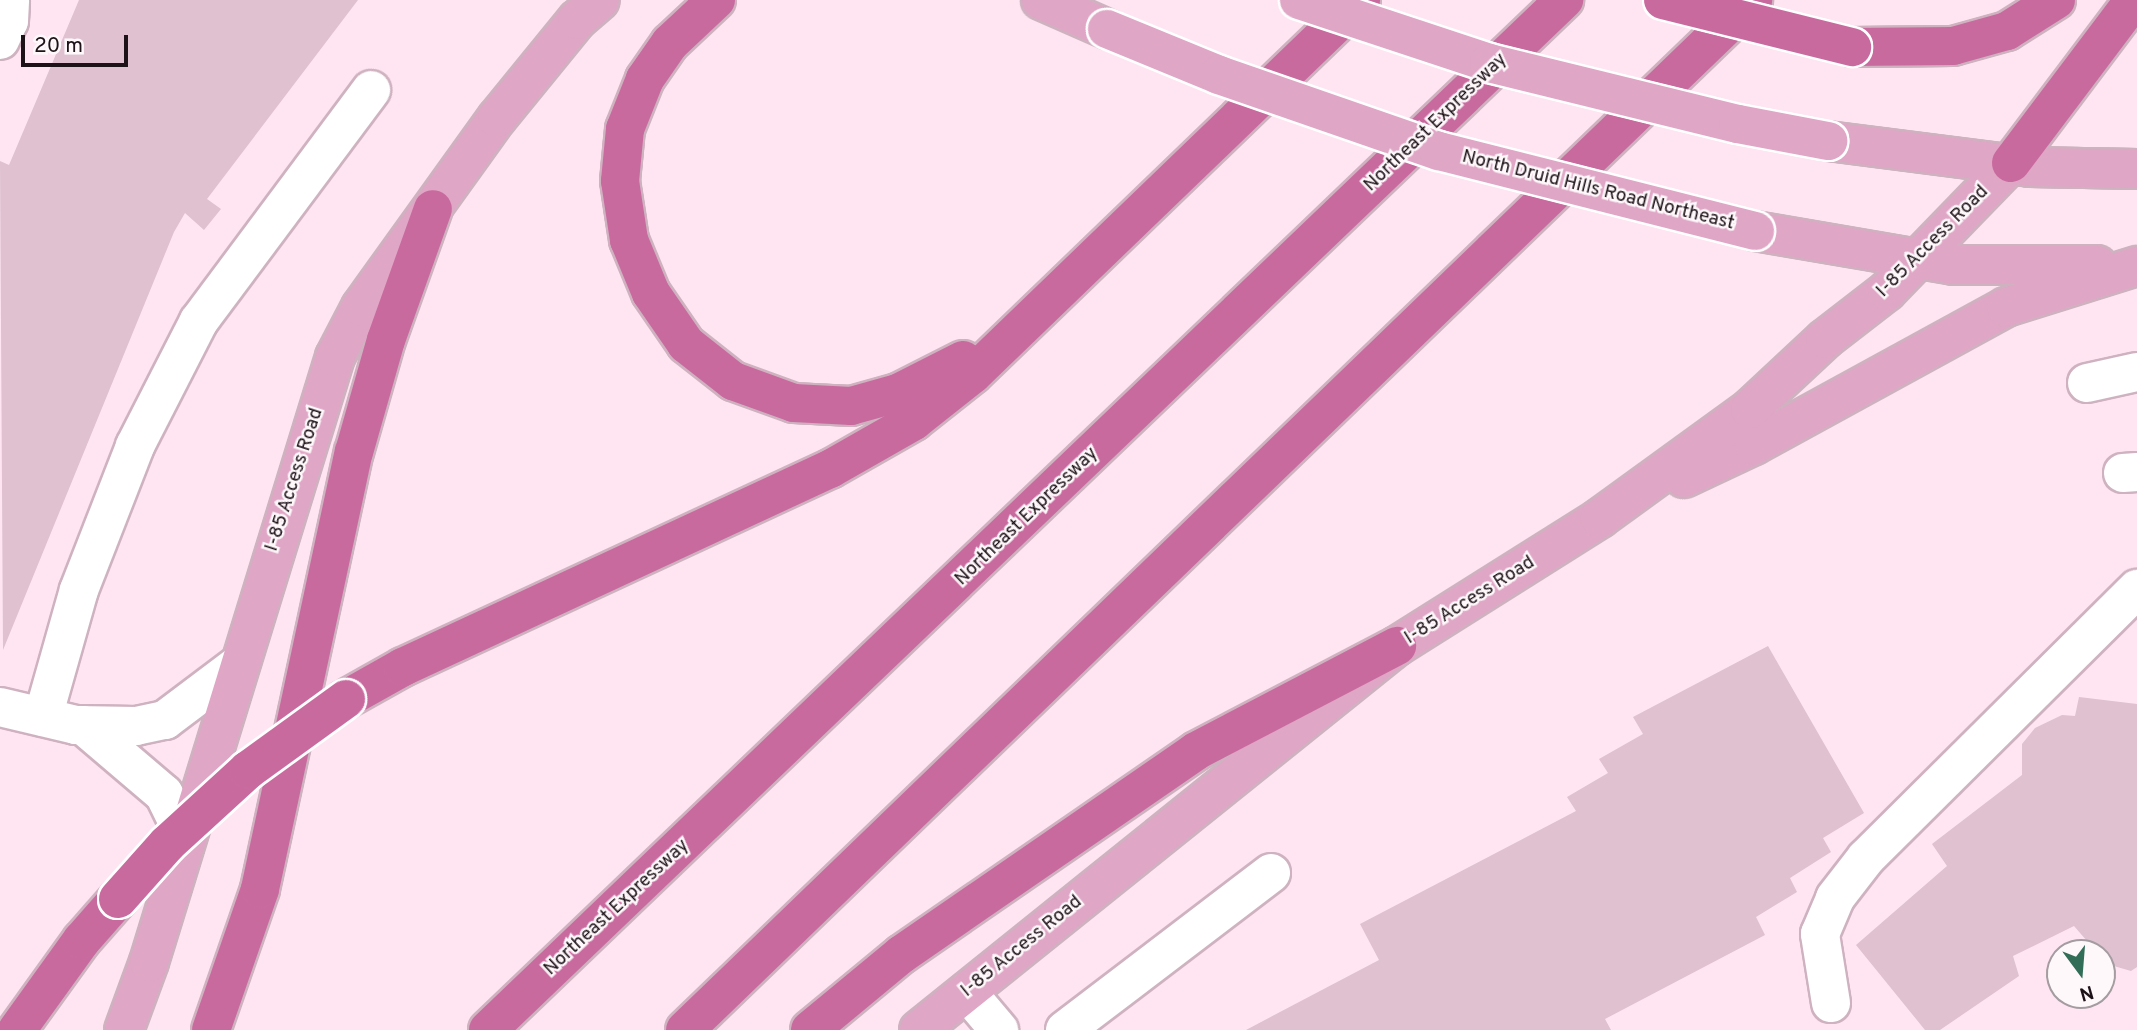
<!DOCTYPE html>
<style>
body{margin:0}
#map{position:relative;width:2137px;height:1030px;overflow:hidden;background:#fee5f1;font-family:Overpass,sans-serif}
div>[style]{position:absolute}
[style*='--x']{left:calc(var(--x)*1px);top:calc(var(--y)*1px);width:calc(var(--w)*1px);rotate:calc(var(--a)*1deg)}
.building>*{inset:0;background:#dfc1d0}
.roads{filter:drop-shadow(2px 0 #cfb2c0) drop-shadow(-2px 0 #cfb2c0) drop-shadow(0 2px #cfb2c0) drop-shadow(0 -2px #cfb2c0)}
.minor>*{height:38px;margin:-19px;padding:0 19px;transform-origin:19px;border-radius:19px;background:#fff}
.major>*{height:38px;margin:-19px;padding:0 19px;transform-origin:19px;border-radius:19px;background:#dfa6c5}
.highway>*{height:38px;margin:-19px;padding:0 19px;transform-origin:19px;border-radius:19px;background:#c96a9f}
.bridges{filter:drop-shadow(2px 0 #fff) drop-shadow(-2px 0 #fff) drop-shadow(0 2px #fff) drop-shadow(0 -2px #fff)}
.major-bridge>*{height:38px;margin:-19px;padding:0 19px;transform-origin:19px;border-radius:19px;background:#dfa6c5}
.highway-bridge>*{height:38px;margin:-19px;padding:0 19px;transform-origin:19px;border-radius:19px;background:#c96a9f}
span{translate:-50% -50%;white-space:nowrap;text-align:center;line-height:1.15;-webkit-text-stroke:5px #fef8fb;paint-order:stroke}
.street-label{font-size:19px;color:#1c1217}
.north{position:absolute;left:2046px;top:939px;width:70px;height:70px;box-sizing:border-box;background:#fef8fb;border:2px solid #a49ca0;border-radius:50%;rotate:164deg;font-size:19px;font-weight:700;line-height:28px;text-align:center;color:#1c1217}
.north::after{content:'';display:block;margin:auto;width:24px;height:32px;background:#326d57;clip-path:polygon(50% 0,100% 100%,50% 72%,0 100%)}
.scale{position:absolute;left:21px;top:35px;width:107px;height:32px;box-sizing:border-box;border:4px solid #1c1217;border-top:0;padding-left:9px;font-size:21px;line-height:24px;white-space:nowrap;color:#1c1217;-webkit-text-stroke:5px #fef8fb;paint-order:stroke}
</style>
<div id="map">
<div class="building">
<i style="clip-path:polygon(79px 0,358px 0,207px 199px,221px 209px,204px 230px,185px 213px,174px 232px,3px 650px,0 161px,9px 165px)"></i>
<i style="clip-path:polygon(1768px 646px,1864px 813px,1823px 838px,1831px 852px,1790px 878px,1797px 892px,1756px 917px,1765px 935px,1605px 1019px,1611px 1030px,1246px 1030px,1379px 960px,1360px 924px,1576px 811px,1567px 797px,1608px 773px,1599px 759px,1643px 734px,1633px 717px)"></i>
<i style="clip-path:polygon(2079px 697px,2137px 704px,2137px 967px,2131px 971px,2107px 964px,2074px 926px,2013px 956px,2019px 976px,1940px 1030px,1925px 1030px,1856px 945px,1947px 866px,1932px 844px,2022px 775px,2022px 744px,2035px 728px,2062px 715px,2075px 716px)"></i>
</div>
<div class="roads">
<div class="minor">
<i style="--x:0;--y:40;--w:21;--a:-65"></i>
<i style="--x:9;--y:21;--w:21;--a:-87"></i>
<i style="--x:2087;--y:383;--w:51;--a:-12.4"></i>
<i style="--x:2123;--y:473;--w:14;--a:-4"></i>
<i style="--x:0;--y:707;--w:78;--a:13.3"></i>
<i style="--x:76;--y:725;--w:60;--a:1"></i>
<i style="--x:136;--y:726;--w:30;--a:-12"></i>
<i style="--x:165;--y:720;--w:91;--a:-37"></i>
<i style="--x:43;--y:717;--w:132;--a:-74.2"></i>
<i style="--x:79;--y:590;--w:155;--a:-68.7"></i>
<i style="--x:135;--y:446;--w:140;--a:-62.9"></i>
<i style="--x:199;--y:321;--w:288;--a:-53.3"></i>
<i style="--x:83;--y:725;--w:106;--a:40.4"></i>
<i style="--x:164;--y:794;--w:50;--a:63.9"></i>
<i style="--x:967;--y:992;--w:50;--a:49.9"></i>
<i style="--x:1831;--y:1003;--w:70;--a:-99.1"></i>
<i style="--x:1820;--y:934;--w:39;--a:-67"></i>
<i style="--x:1835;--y:898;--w:51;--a:-52.2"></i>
<i style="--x:1866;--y:858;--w:382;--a:-44.8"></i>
<i style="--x:1065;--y:1030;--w:259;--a:-37.3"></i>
</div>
<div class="major">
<i style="--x:1041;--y:0;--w:72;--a:23.7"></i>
<i style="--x:1828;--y:141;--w:204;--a:7.3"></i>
<i style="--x:2030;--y:167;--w:107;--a:1.1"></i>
<i style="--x:1755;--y:231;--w:201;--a:9.7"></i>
<i style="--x:1953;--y:265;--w:144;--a:0"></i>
<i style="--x:1684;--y:478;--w:77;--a:-25.2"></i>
<i style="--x:1754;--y:445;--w:287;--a:-28.7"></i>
<i style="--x:2006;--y:307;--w:137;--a:-17.4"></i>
<i style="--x:124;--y:1030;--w:72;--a:-69.8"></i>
<i style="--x:149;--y:962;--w:633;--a:-72.91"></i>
<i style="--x:335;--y:357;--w:56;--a:-62.5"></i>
<i style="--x:361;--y:307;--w:233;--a:-54.3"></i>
<i style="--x:497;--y:118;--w:127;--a:-50.8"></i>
<i style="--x:577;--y:20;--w:30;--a:-41"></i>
<i style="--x:919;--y:1030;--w:613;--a:-38.78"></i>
<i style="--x:1397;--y:646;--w:240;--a:-32.2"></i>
<i style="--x:1600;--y:518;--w:185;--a:-36"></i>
<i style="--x:1750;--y:409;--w:103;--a:-43"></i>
<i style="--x:1825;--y:339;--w:78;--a:-37.7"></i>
<i style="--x:1887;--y:291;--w:178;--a:-45.9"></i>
</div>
<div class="highway">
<i style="--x:716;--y:0;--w:63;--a:136.9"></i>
<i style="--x:670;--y:43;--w:44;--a:124.8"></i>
<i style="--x:645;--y:79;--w:54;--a:111.8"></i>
<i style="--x:625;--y:129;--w:52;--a:95.5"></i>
<i style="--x:620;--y:181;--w:60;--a:81.3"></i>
<i style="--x:629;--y:240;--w:57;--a:67.5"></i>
<i style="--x:651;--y:293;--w:62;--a:55.5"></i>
<i style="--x:686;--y:344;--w:60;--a:38.2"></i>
<i style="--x:733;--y:381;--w:65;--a:19.8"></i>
<i style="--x:794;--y:403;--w:57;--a:3"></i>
<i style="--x:851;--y:406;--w:49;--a:-15.5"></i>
<i style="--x:898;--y:393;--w:73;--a:-26.9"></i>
<i style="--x:1852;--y:47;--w:101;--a:-0.6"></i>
<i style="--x:1953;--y:46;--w:56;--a:-15.5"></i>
<i style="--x:2007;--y:31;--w:58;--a:-32.3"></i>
<i style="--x:2011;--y:163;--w:204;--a:-53"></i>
<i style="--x:346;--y:699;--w:65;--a:-29.3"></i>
<i style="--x:403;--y:667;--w:471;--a:-24.9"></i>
<i style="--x:830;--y:469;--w:97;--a:-29.7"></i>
<i style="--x:914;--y:421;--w:75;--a:-38.5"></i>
<i style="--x:973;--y:374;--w:539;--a:-43.95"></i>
<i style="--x:17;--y:1030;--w:111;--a:-54.2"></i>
<i style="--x:82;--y:940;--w:55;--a:-48.7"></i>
<i style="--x:211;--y:1030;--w:149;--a:-70.8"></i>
<i style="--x:260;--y:889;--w:447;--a:-77.9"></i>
<i style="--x:354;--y:452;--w:116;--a:-74.1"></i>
<i style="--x:386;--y:340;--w:139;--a:-70.3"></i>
<i style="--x:488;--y:1030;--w:1490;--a:-43.75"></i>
<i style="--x:685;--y:1030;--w:1484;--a:-43.96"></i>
<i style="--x:810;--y:1030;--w:119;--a:-39.6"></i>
<i style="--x:902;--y:954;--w:357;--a:-34.6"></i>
<i style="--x:1196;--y:751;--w:227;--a:-27.6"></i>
</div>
</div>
<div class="bridges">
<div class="major-bridge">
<i style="--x:1299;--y:0;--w:200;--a:18.3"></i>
<i style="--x:1489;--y:63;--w:256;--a:13.8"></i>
<i style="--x:1738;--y:124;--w:92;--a:10.7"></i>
<i style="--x:1107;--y:29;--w:121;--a:22.3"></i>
<i style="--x:1219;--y:75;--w:233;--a:19.1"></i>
<i style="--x:1439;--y:151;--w:326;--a:14.2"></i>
</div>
<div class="highway-bridge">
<i style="--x:1663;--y:0;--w:195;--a:14"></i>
<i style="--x:118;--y:899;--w:74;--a:-48.3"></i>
<i style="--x:167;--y:844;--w:110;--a:-42.4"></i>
<i style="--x:248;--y:770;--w:121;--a:-35.9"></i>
</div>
</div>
<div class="street-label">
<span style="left:1436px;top:123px;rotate:-44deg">Northeast Expressway</span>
<span style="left:1598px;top:191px;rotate:14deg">North Druid Hills Road Northeast</span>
<span style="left:1933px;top:242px;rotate:-45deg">I-85 Access Road</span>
<span style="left:295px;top:480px;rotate:-72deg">I-85 Access Road</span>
<span style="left:1027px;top:517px;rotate:-44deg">Northeast Expressway</span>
<span style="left:1470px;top:601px;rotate:-32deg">I-85 Access Road</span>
<span style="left:617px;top:908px;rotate:-43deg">Northeast Expressway</span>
<span style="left:1022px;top:947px;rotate:-39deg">I-85 Access Road</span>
</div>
<div class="north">N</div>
<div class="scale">20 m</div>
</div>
